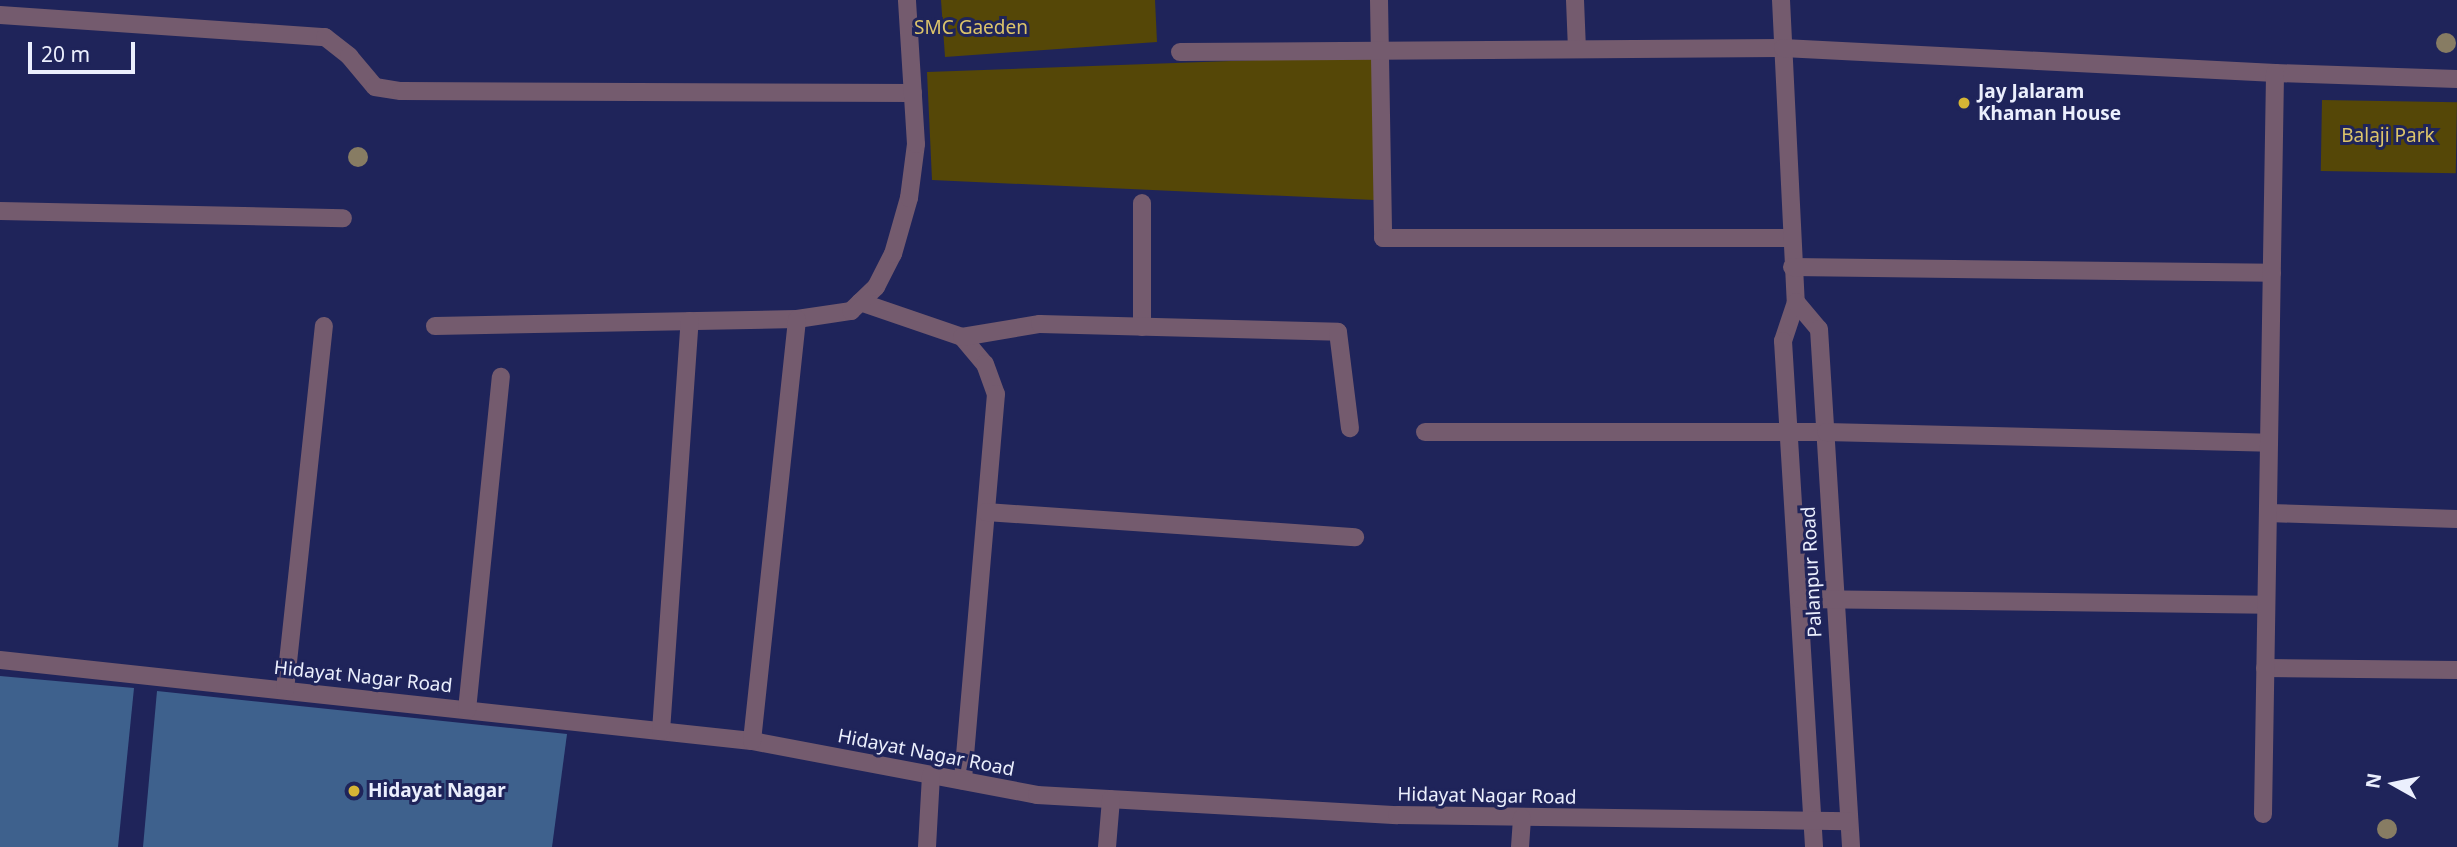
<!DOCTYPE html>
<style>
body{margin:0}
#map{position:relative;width:2457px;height:847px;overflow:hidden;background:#1f245a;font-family:"Noto Sans",sans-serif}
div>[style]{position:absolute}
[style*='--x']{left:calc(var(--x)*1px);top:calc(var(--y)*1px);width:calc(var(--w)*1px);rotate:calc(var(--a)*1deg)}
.green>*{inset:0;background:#554707;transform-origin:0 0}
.building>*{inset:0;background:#3e618d}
.minor>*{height:18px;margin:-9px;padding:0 9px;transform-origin:9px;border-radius:9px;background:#745b6e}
.trees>*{width:20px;height:20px;margin:-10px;border-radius:50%;background:#877c63}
.dots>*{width:19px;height:19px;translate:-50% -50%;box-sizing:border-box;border:4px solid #1f245a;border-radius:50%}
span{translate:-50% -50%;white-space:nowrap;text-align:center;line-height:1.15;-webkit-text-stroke:6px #1f245a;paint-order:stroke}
.park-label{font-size:19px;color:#dcc46b}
.poi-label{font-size:19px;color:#ebeffd;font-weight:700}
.left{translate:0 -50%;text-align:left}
.street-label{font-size:19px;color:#ebeffd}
.north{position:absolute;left:2359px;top:749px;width:70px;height:70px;-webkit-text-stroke:5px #1f245a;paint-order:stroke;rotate:279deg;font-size:19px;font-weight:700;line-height:28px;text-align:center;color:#ebeffd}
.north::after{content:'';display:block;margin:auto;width:24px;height:32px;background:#ebeffd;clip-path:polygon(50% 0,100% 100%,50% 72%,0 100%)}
.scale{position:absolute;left:28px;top:42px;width:107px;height:32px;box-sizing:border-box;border:4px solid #ebeffd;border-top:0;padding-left:9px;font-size:21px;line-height:24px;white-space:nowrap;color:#ebeffd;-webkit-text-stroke:5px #1f245a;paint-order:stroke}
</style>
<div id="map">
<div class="green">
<i style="clip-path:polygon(941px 0,1155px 0,1157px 42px,945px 57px)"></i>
<i style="clip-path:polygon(1372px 56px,1374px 200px,932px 180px,927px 72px)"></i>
<i style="left:2322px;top:100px;width:135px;height:71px;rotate:1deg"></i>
</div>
<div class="building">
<i style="clip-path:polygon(0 676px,134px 688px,118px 847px,0 847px)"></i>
<i style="clip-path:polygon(157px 691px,567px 734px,552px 847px,143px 847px)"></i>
</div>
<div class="minor">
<i style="--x:1379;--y:0;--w:238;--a:89"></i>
<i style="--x:1383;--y:238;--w:408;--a:0"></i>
<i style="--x:1575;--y:0;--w:49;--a:87.7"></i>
<i style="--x:1781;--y:0;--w:302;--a:87.2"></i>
<i style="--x:1796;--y:302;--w:41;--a:108.4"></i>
<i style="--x:1783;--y:341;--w:507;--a:86.49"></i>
<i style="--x:0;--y:15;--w:326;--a:3.9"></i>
<i style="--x:325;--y:37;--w:31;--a:38"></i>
<i style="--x:349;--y:56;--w:40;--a:50"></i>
<i style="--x:375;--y:87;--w:26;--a:9"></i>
<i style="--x:401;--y:91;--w:512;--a:0.22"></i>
<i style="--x:1180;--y:52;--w:603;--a:-0.38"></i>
<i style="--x:1783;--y:48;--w:493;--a:2.9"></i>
<i style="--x:2275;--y:73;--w:182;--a:1.9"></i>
<i style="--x:1142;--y:203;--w:124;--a:90"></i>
<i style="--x:0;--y:211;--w:343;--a:1.2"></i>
<i style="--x:1792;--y:267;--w:480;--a:0.7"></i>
<i style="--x:860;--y:302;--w:108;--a:18.9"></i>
<i style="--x:962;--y:337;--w:35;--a:50"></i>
<i style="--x:985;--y:364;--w:32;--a:70"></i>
<i style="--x:996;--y:394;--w:388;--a:94.9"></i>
<i style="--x:1796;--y:302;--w:35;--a:50"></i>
<i style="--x:1819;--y:329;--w:519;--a:86.46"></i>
<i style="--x:435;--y:326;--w:362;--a:-1.1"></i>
<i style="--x:797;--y:319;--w:55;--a:-8.4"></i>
<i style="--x:851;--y:311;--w:35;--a:-44"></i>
<i style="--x:876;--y:287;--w:37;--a:-63"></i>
<i style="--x:893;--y:254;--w:58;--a:-74.1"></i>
<i style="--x:909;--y:198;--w:54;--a:-82.6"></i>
<i style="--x:916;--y:144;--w:144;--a:-93.6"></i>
<i style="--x:962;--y:337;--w:79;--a:-9.5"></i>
<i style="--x:1040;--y:324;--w:298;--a:1.5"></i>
<i style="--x:1338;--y:332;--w:97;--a:82.9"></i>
<i style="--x:1425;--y:432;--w:401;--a:0"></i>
<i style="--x:1826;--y:432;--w:443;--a:1.4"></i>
<i style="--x:986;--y:512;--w:370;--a:3.9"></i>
<i style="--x:2268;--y:513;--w:189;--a:1.8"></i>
<i style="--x:1799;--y:599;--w:467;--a:0.7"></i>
<i style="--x:0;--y:660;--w:756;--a:6.15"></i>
<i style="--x:752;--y:741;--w:290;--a:10.7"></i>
<i style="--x:1037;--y:795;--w:361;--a:3.2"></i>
<i style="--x:1397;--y:815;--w:452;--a:0.8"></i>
<i style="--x:2265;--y:668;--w:192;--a:0.6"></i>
<i style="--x:285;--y:690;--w:366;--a:-83.9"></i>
<i style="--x:467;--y:710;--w:335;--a:-84.2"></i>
<i style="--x:661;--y:731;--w:411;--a:-86"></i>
<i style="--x:752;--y:741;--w:424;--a:-83.9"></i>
<i style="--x:2263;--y:814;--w:741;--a:-89.07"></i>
<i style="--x:927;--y:847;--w:72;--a:-86.8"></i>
<i style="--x:1107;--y:847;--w:48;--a:-85.2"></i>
<i style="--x:1520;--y:847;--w:29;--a:-86"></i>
</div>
<div class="trees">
<i style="left:2446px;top:43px"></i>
<i style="left:358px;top:157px"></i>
<i style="left:2387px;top:829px"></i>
</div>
<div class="dots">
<i style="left:1964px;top:103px;background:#d5b535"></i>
<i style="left:354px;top:791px;background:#d5b535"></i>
</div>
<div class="park-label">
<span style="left:971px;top:28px">SMC Gaeden</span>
<span style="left:2388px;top:136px">Balaji Park</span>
</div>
<div class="poi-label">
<span class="left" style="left:1978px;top:103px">Jay Jalaram<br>Khaman House</span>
<span class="left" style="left:368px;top:791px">Hidayat Nagar</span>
</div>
<div class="street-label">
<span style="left:1812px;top:572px;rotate:-93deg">Palanpur Road</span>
<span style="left:363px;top:677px;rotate:6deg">Hidayat Nagar Road</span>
<span style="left:926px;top:753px;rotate:11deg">Hidayat Nagar Road</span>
<span style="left:1487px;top:796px;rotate:1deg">Hidayat Nagar Road</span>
</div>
<div class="north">N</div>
<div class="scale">20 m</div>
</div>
